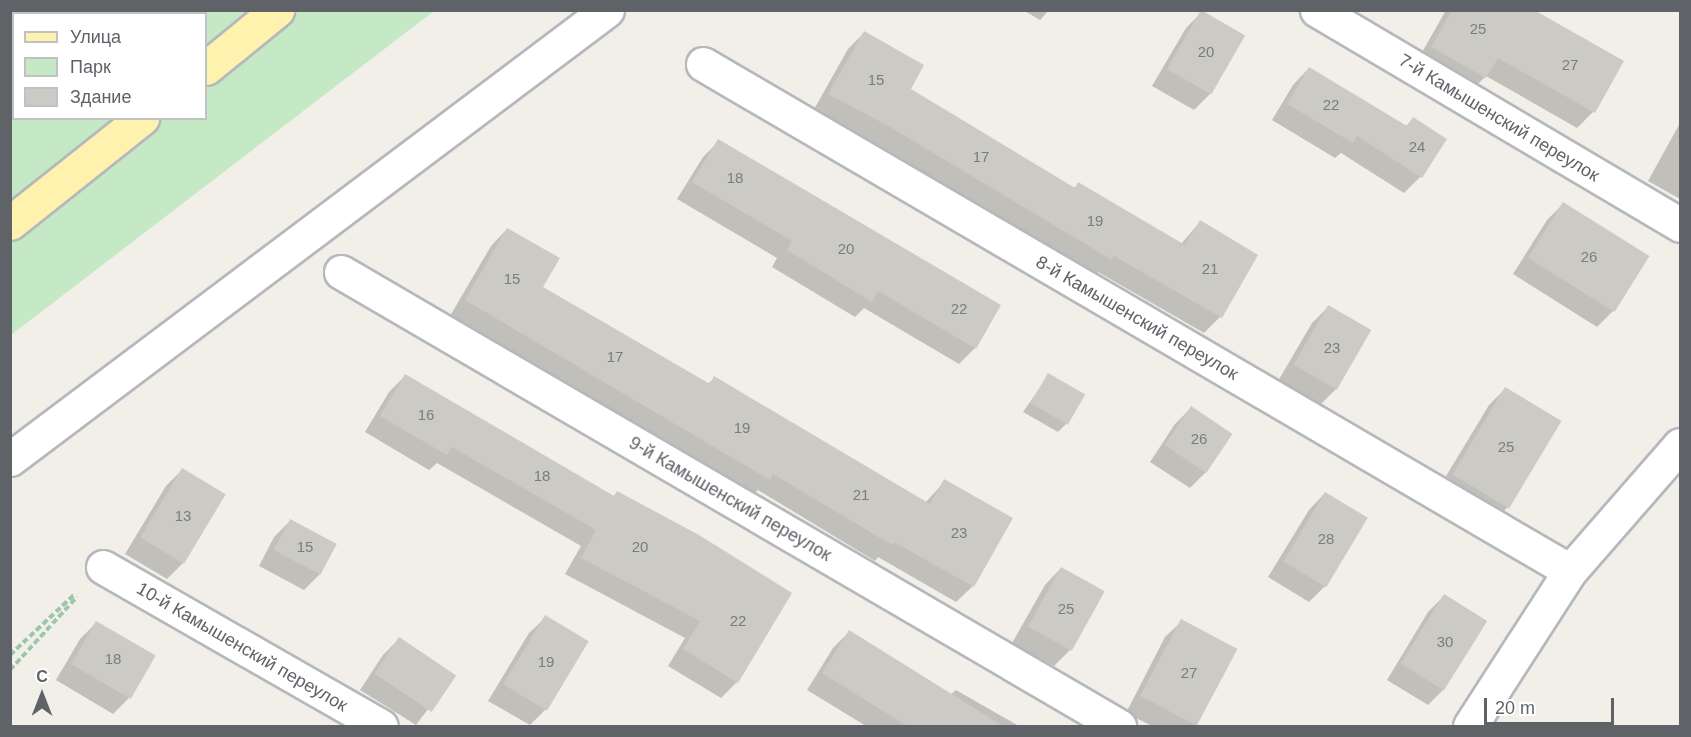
<!DOCTYPE html>
<meta charset="utf-8">
<style>
body{margin:0}
#map{position:relative;width:1691px;height:737px;overflow:hidden;background:#f1efe8;font-family:Arial,sans-serif}
div>[style]{position:absolute}
[style*='--x']{left:calc(var(--x)*1px);top:calc(var(--y)*1px);width:calc(var(--w)*1px);rotate:calc(var(--a)*1deg)}
.green>*{inset:0;background:#c5e8c5}
.shadow>*{inset:0;background:#0003}
.building>*{inset:0;background:#cccac5;transform-origin:0 0}
.path>*{height:4px;margin-top:-2px;transform-origin:0;background:repeating-linear-gradient(90deg,#9cc7a9 0 6px,transparent 0 9px)}
.roads{filter:drop-shadow(2px 0 #b5b8bc) drop-shadow(-2px 0 #b5b8bc) drop-shadow(0 2px #b5b8bc) drop-shadow(0 -2px #b5b8bc)}
.minor>*{height:33px;margin:-16.5px;padding:0 16.5px;transform-origin:16.5px;border-radius:16.5px;background:#fff}
.primary>*{height:33px;margin:-16.5px;padding:0 16.5px;transform-origin:16.5px;border-radius:16.5px;background:#fff2af}
span{translate:-50% -50%;white-space:nowrap;text-align:center;line-height:1.15;-webkit-text-stroke:5px #fff;paint-order:stroke}
.number-label{font-size:15px;color:#7a7d7f}
.number-label span{-webkit-text-stroke-width:0}
.street-label{font-size:18px;color:#5f6368}
.frame{position:absolute;inset:0;border:12px solid #5f6368;pointer-events:none}
.legend{position:absolute;left:12px;top:12px;width:195px;height:108px;box-sizing:border-box;background:#fff;border:2px solid #bfc1c3;margin:0;padding:8px 10px;list-style:none;font-size:18px;color:#5f6368}
.legend li{display:flex;align-items:center;gap:12px;height:30px}
.legend b{width:30px;border:2px solid #bfc1c3}
.north{position:absolute;left:12px;top:665px;width:60px;height:60px;-webkit-text-stroke:4px #fff;paint-order:stroke;rotate:0deg;font-size:16px;font-weight:700;line-height:24px;text-align:center;color:#5f6368}
.north::after{content:'';display:block;margin:auto;width:21px;height:27px;background:#5f6368;clip-path:polygon(50% 0,100% 100%,50% 72%,0 100%)}
.scale{position:absolute;left:1484px;top:698px;width:130px;height:27px;box-sizing:border-box;border:3px solid #5f6368;border-top:0;padding-left:8px;font-size:18px;line-height:21px;white-space:nowrap;color:#5f6368;-webkit-text-stroke:4px #fff;paint-order:stroke}
</style>
<div id="map">
<div class="green">
<i style="clip-path:polygon(evenodd,11px 11px,434px 11px,11px 335px,11px 11px,14px 14px,206px 14px,206px 118px,14px 118px,14px 14px)"></i>
</div>
<div class="shadow">
<i style="clip-path:polygon(1023px 10px,1049px 10px,1040px 20px)"></i>
<i style="clip-path:polygon(1446px 10px,1531px 10px,1622px 62px,1593px 112px,1577px 128px,1486px 76px,1469px 93px,1416px 63px)"></i>
<i style="clip-path:polygon(1202px 12px,1210px 94px,1194px 110px,1152px 86px,1186px 28px)"></i>
<i style="clip-path:polygon(864px 33px,909px 90px,1073px 189px,1078px 184px,1181px 244px,1200px 222px,1256px 255px,1220px 317px,1204px 333px,1098px 272px,1094px 275px,873px 142px,813px 111px,848px 49px)"></i>
<i style="clip-path:polygon(1309px 68px,1405px 127px,1413px 119px,1445px 139px,1420px 177px,1404px 193px,1341px 153px,1335px 158px,1272px 120px,1293px 85px)"></i>
<i style="clip-path:polygon(1680px 123px,1680px 199px,1648px 181px)"></i>
<i style="clip-path:polygon(719px 141px,975px 348px,959px 364px,864px 308px,855px 317px,772px 267px,777px 258px,677px 199px,703px 157px)"></i>
<i style="clip-path:polygon(1563px 204px,1647px 257px,1613px 311px,1597px 327px,1513px 274px,1547px 220px)"></i>
<i style="clip-path:polygon(507px 229px,541px 288px,708px 384px,714px 378px,925px 503px,945px 481px,973px 586px,956px 602px,878px 557px,875px 561px,758px 490px,753px 495px,450px 316px,491px 246px)"></i>
<i style="clip-path:polygon(1328px 307px,1369px 331px,1336px 389px,1320px 405px,1278px 381px,1312px 323px)"></i>
<i style="clip-path:polygon(1049px 375px,1066px 424px,1058px 432px,1023px 412px)"></i>
<i style="clip-path:polygon(405px 376px,613px 497px,617px 493px,698px 537px,737px 682px,721px 698px,668px 666px,685px 638px,565px 574px,581px 546px,437px 463px,429px 470px,365px 432px,389px 392px)"></i>
<i style="clip-path:polygon(1505px 389px,1508px 507px,1491px 523px,1437px 491px,1489px 405px)"></i>
<i style="clip-path:polygon(1191px 408px,1206px 472px,1190px 488px,1150px 462px,1175px 424px)"></i>
<i style="clip-path:polygon(182px 470px,183px 563px,167px 579px,125px 554px,166px 486px)"></i>
<i style="clip-path:polygon(1325px 493px,1325px 586px,1309px 602px,1268px 577px,1309px 510px)"></i>
<i style="clip-path:polygon(290px 521px,320px 574px,304px 590px,259px 566px,274px 537px)"></i>
<i style="clip-path:polygon(1061px 568px,1070px 650px,1054px 666px,1012px 643px,1045px 585px)"></i>
<i style="clip-path:polygon(1444px 596px,1444px 689px,1428px 705px,1387px 680px,1428px 612px)"></i>
<i style="clip-path:polygon(546px 617px,587px 641px,546px 709px,530px 725px,488px 701px,529px 633px)"></i>
<i style="clip-path:polygon(1182px 621px,1236px 650px,1195px 726px,1152px 726px,1126px 713px,1165px 637px)"></i>
<i style="clip-path:polygon(97px 622px,129px 698px,113px 714px,56px 680px,80px 639px)"></i>
<i style="clip-path:polygon(849px 632px,950px 695px,956px 690px,1019px 726px,866px 726px,807px 690px,833px 648px)"></i>
<i style="clip-path:polygon(399px 639px,454px 675px,416px 725px,360px 690px,383px 655px)"></i>
</div>
<div class="building">
<i style="left:1201px;top:10px;width:51px;height:68px;rotate:30deg"></i>
<i style="clip-path:polygon(1452px 10px,1534px 10px,1624px 61px,1595px 113px,1498px 58px,1486px 78px,1431px 47px)"></i>
<i style="clip-path:polygon(864px 31px,924px 65px,911px 89px,1075px 188px,1078px 182px,1185px 245px,1200px 220px,1258px 255px,1222px 318px,1114px 256px,1112px 260px,890px 127px,828px 94px)"></i>
<i style="clip-path:polygon(1309px 67px,1407px 126px,1413px 117px,1447px 139px,1422px 178px,1357px 136px,1353px 143px,1287px 104px)"></i>
<i style="clip-path:polygon(718px 139px,1001px 305px,976px 349px,878px 291px,872px 302px,787px 250px,792px 241px,692px 182px)"></i>
<i style="left:1563px;top:202px;width:102px;height:66px;rotate:32deg"></i>
<i style="clip-path:polygon(507px 228px,560px 258px,543px 287px,710px 384px,714px 376px,930px 504px,944px 479px,1013px 518px,974px 587px,894px 542px,892px 545px,773px 474px,770px 480px,465px 300px)"></i>
<i style="left:1328px;top:305px;width:50px;height:69px;rotate:30deg"></i>
<i style="left:1048px;top:373px;width:43px;height:35px;rotate:30deg"></i>
<i style="clip-path:polygon(405px 374px,614px 496px,617px 491px,699px 535px,792px 593px,738px 683px,683px 649px,700px 621px,581px 558px,596px 530px,452px 447px,447px 455px,380px 416px)"></i>
<i style="left:1505px;top:387px;width:66px;height:102px;rotate:31deg"></i>
<i style="left:1191px;top:406px;width:50px;height:47px;rotate:34deg"></i>
<i style="left:182px;top:468px;width:51px;height:81px;rotate:31deg"></i>
<i style="left:1325px;top:492px;width:50px;height:81px;rotate:31deg"></i>
<i style="left:290px;top:519px;width:53px;height:35px;rotate:28deg"></i>
<i style="left:1061px;top:567px;width:50px;height:68px;rotate:29deg"></i>
<i style="left:1444px;top:594px;width:51px;height:82px;rotate:32deg"></i>
<i style="left:545px;top:615px;width:51px;height:81px;rotate:31deg"></i>
<i style="left:1181px;top:619px;width:64px;height:87px;rotate:28deg"></i>
<i style="left:96px;top:621px;width:69px;height:50px;rotate:30deg"></i>
<i style="clip-path:polygon(849px 630px,1003px 726px,907px 726px,822px 673px)"></i>
<i style="left:399px;top:637px;width:69px;height:44px;rotate:34deg"></i>
</div>
<div class="path">
<i style="--x:10;--y:655;--w:89;--a:-43.2"></i>
<i style="--x:10;--y:670;--w:99;--a:-47.5"></i>
</div>
<div class="roads">
<div class="minor">
<i style="--x:1317;--y:10;--w:422;--a:30.6"></i>
<i style="--x:703;--y:64;--w:1004;--a:30.32"></i>
<i style="--x:341;--y:272;--w:901;--a:30.27"></i>
<i style="--x:10;--y:459;--w:747;--a:-36.95"></i>
<i style="--x:103;--y:567;--w:320;--a:29.8"></i>
<i style="--x:1470;--y:726;--w:184;--a:-57.2"></i>
<i style="--x:1570;--y:571;--w:167;--a:-48.9"></i>
</div>
<div class="primary">
<i style="--x:28;--y:14;--w:5;--a:-53"></i>
<i style="--x:206;--y:68;--w:92;--a:-39.2"></i>
<i style="--x:10;--y:223;--w:169;--a:-38.5"></i>
</div>
</div>
<div class="number-label">
<span style="left:1478px;top:29px">25</span>
<span style="left:1206px;top:52px">20</span>
<span style="left:1570px;top:65px">27</span>
<span style="left:876px;top:80px">15</span>
<span style="left:1331px;top:105px">22</span>
<span style="left:1417px;top:147px">24</span>
<span style="left:981px;top:157px">17</span>
<span style="left:735px;top:178px">18</span>
<span style="left:1095px;top:221px">19</span>
<span style="left:846px;top:249px">20</span>
<span style="left:1589px;top:257px">26</span>
<span style="left:1210px;top:269px">21</span>
<span style="left:512px;top:279px">15</span>
<span style="left:959px;top:309px">22</span>
<span style="left:1332px;top:348px">23</span>
<span style="left:615px;top:357px">17</span>
<span style="left:426px;top:415px">16</span>
<span style="left:742px;top:428px">19</span>
<span style="left:1199px;top:439px">26</span>
<span style="left:1506px;top:447px">25</span>
<span style="left:542px;top:476px">18</span>
<span style="left:861px;top:495px">21</span>
<span style="left:183px;top:516px">13</span>
<span style="left:959px;top:533px">23</span>
<span style="left:1326px;top:539px">28</span>
<span style="left:305px;top:547px">15</span>
<span style="left:640px;top:547px">20</span>
<span style="left:1066px;top:609px">25</span>
<span style="left:738px;top:621px">22</span>
<span style="left:1445px;top:642px">30</span>
<span style="left:113px;top:659px">18</span>
<span style="left:546px;top:662px">19</span>
<span style="left:1189px;top:673px">27</span>
</div>
<div class="street-label">
<span style="left:1499px;top:118px;rotate:31deg">7-й Камышенский переулок</span>
<span style="left:1137px;top:318px;rotate:30deg">8-й Камышенский переулок</span>
<span style="left:730px;top:499px;rotate:30deg">9-й Камышенский переулок</span>
<span style="left:242px;top:647px;rotate:30deg">10-й Камышенский переулок</span>
</div>
<div class="frame"></div>
<ul class="legend">
<li><b style="height:8px;background:#fff2af"></b>Улица</li>
<li><b style="height:16px;background:#c5e8c5"></b>Парк</li>
<li><b style="height:16px;background:#cccac5"></b>Здание</li>
</ul>
<div class="north">С</div>
<div class="scale">20 m</div>
</div>
